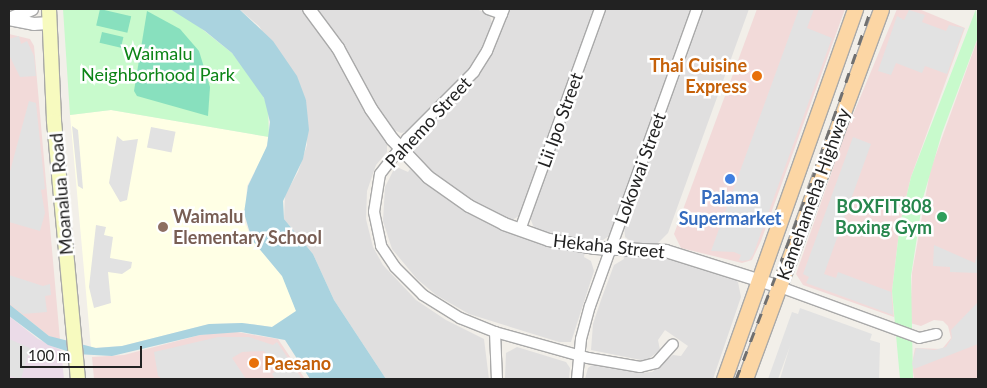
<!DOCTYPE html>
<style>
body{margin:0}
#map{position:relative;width:987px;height:388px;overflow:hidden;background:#f2efe9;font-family:Lato,sans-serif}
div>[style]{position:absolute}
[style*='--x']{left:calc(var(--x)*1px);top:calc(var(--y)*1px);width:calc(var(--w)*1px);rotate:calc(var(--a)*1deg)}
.residential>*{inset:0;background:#e0dfdf}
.commercial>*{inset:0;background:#f2dad9}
.industrial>*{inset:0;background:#ebdbe8}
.education>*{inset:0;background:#ffffe5}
.park>*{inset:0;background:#c8facc}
.pitch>*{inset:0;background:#88e0be;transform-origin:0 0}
.parking>*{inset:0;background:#e2e2e2;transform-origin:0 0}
.water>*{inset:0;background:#aad3df}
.roads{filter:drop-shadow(1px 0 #a9a9a9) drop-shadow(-1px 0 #a9a9a9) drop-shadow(0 1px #a9a9a9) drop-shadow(0 -1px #a9a9a9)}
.minor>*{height:10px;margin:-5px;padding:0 5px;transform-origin:5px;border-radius:5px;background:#fff}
.tertiary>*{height:12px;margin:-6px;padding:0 6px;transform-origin:6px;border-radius:6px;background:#fff}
.secondary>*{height:14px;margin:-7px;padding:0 7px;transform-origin:7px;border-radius:7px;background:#f7fabf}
.primary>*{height:15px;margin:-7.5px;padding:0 7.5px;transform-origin:7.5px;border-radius:7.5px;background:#fcd6a4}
.rail>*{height:2.5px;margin-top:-1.25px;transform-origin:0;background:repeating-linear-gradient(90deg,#707070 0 10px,transparent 0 20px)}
.dots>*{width:14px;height:14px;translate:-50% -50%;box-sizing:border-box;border:2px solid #fff;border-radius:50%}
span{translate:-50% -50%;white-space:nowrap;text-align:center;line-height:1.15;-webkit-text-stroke:5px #fff;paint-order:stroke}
.park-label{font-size:18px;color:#0c8416}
.food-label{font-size:18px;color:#c56008;font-weight:700}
.right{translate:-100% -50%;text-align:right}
.left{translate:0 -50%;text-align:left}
.street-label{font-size:18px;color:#222}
.shop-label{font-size:18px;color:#366cbe;font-weight:700}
.leisure-label{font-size:18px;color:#27864d;font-weight:700}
.education-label{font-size:18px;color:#785e54;font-weight:700}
.frame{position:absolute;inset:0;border:10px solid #222;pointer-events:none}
.scale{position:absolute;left:20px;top:346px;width:122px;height:22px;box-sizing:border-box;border:2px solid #222;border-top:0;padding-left:6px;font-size:15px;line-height:18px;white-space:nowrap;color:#222;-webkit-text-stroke:4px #fff;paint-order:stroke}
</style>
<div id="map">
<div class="residential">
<i style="clip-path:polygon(239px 9px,301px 9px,334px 52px,387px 145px,387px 152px,376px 165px,367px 191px,366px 219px,373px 247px,383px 265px,416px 300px,446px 320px,484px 339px,489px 379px,386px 379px,334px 300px,313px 254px,284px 219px,285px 195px,298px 172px,307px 145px,306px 100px,259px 26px)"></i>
<i style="clip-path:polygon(317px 9px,476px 9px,489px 14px,493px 26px,473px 67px,410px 131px,401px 133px,394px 130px,382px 115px,344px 47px)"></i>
<i style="clip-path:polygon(508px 9px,596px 9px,521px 215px,512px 220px,479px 206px,442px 180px,413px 154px,412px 146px,415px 137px,460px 93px)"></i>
<i style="clip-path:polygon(604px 9px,693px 9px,612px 234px,600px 242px,535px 230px,530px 218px)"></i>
<i style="clip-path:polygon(702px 9px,749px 9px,668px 233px,657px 244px,633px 243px,625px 237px,624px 224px)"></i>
<i style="clip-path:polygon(399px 168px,408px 172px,410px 169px,444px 197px,490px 224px,538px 243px,585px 252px,584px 257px,591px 261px,594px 271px,571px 342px,559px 342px,469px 314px,436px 295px,417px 279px,392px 249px,383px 221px,385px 187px,393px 171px)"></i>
<i style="clip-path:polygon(623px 255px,678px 260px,730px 276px,738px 282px,741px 297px,713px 379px,585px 379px,588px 368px,592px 365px,640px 373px,652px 372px,673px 355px,681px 356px,688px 346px,665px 330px,658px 340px,660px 350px,646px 361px,591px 350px,593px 324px,601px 300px,614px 265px,624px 259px)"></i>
<i style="clip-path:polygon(517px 347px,566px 362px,570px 368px,569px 379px,505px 379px,506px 353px)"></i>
</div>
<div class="commercial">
<i style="clip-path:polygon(757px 9px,845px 9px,761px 241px,752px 260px,742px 263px,681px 248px,674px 234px)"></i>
<i style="clip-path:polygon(897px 9px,919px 9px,965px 28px,911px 177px,900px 224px,892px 291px,894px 317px,803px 285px,796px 274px,845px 134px)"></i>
<i style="clip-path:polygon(9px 34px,30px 39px,34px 46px,60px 340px,49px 336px,9px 304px)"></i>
<i style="clip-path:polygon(978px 38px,978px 379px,914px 379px,912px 364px,915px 348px,942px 349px,951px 338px,948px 326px,943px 321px,934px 320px,921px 326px,910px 323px,912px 273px,930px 171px)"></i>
<i style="clip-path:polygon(231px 331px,278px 339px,305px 379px,94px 379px,92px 357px,124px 355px,200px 335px)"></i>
</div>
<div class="industrial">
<i style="clip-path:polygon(9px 316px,38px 339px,61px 350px,64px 379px,9px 379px)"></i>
</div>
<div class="education">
<i style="clip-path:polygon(111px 110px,269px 137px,265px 152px,247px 186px,245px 222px,252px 240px,286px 281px,296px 311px,272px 327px,242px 323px,209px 324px,122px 346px,91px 348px,70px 115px)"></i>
</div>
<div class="park">
<i style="clip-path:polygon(63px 9px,170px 9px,192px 21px,232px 53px,256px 83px,268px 106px,269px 137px,111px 110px,70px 115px)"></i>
<i style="clip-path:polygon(976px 9px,978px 37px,942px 133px,923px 198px,911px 276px,913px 379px,900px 379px,892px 291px,900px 224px,911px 177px)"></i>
</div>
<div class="pitch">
<i style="left:100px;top:9px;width:32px;height:17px;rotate:13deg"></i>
<i style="clip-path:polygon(147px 11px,180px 29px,199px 51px,210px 87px,208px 116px,137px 96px,134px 91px)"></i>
<i style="left:102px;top:32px;width:22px;height:11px;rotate:13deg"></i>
</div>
<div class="parking">
<i style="clip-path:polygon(799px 9px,814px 9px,807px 28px,832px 38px,753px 255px,749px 260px,742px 261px,739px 260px,741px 255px,734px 252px,711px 251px)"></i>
<i style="clip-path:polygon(909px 10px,925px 15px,922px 22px,946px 31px,949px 25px,964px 28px,947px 74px,925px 66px,922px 73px,896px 63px,891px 75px,878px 71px,897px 16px,904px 20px)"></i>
<i style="clip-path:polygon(19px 36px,21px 44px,27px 41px,34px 56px,36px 76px,20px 77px,9px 55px,9px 39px)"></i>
<i style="clip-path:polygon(29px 101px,36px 103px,45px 189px,41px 190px,45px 213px,40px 231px,9px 222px,9px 175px)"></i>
<i style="clip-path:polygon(72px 126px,78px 130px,83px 189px,78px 186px)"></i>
<i style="left:151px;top:127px;width:25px;height:21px;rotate:11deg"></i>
<i style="clip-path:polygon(117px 136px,123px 141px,138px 139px,127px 200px,120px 202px,109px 183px)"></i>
<i style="clip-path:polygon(853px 137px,871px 144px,824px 274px,836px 278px,838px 272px,891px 292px,893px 315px,806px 283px,809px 277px,803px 274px)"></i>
<i style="clip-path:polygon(96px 225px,106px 227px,104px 235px,113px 237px,110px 258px,132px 262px,131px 268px,122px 274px,108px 272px,111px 303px,94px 308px,89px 287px)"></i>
<i style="clip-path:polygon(934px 245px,975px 263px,978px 251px,978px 273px,950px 272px,950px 267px,933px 266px)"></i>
<i style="clip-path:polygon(9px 275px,43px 286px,50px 284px,51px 295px,45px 296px,47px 312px,23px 314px,9px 303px)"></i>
<i style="clip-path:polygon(978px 302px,978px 344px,914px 369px,912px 364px,916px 348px,934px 350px,946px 347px,952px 338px,951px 330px)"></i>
<i style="clip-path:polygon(800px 308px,872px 334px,870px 340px,880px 343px,879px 379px,780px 379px,790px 346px,778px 379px,768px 379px,792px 312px,798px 314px)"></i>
<i style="clip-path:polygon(218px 337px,249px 337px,273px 345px,277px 342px,302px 379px,275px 379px,272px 374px,277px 370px,264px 351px,242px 352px,232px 358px,246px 379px,162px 379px,158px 376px,154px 352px)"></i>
<i style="clip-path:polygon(9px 339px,30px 348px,21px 379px,9px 376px)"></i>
</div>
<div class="water">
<i style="clip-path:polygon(170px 9px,239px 9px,273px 41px,297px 76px,306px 100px,309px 130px,303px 159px,283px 201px,284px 219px,313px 254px,334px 300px,386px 379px,310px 379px,285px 340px,241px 332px,200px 335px,112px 356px,76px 354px,48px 345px,9px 316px,9px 304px,49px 336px,96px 348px,122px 346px,209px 324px,242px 323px,272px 327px,296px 311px,282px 276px,252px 240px,244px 213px,248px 186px,267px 146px,270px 122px,264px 98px,232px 53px,205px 31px)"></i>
</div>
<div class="roads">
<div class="minor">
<i style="--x:488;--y:9;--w:15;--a:20"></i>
<i style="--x:504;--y:9;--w:45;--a:112"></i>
<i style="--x:487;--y:51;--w:25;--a:122"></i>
<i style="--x:474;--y:72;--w:95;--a:135"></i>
<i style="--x:407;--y:139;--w:44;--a:127.6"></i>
<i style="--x:380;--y:174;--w:38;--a:99"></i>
<i style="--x:374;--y:212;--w:35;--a:78"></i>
<i style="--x:381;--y:246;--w:25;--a:56"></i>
<i style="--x:395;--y:267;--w:40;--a:45"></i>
<i style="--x:423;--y:295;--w:44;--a:31.9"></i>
<i style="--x:460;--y:318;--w:38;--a:22"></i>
<i style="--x:495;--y:332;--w:97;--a:15.6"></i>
<i style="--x:588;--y:358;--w:53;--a:9.8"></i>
<i style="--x:640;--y:367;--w:16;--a:-14"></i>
<i style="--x:656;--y:363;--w:25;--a:-48"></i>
<i style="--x:520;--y:230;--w:235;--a:-70.1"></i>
<i style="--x:780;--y:287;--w:148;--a:20.1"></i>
<i style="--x:919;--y:338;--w:18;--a:-13"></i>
<i style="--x:495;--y:332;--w:47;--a:87.6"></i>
<i style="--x:577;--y:379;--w:40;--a:-84.3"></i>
<i style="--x:581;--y:339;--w:34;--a:-75"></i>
<i style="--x:590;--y:306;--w:316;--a:-70.2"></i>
</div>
<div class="tertiary">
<i style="--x:309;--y:9;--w:49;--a:53.4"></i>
<i style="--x:338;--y:48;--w:69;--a:61.6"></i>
<i style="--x:371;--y:109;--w:37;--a:55"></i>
<i style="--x:392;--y:139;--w:52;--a:46.5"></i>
<i style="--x:428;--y:177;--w:50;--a:35.3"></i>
<i style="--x:469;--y:206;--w:39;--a:27"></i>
<i style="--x:504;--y:224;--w:48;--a:19.6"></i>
<i style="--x:549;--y:240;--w:47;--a:9.9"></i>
<i style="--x:595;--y:248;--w:71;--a:2.4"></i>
<i style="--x:666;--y:251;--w:120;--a:17.5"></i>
<i style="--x:9;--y:19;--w:25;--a:11"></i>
<i style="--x:34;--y:24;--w:16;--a:-4"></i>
<i style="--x:9;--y:19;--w:25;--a:-23"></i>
</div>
<div class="secondary">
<i style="--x:49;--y:9;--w:112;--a:87.4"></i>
<i style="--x:54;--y:121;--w:259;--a:84.7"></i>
</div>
<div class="primary">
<i style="--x:724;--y:379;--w:393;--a:-70.5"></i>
<i style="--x:745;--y:379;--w:394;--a:-69.8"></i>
</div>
</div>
<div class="rail">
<i style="--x:736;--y:379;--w:216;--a:-69.1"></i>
<i style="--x:813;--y:177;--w:178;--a:-71"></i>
</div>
<div class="dots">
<i style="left:757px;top:76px;background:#e8710a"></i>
<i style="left:730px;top:179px;background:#3f7fe0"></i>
<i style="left:942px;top:217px;background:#2e9e5b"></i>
<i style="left:163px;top:227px;background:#8d6e63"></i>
<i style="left:254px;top:363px;background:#e8710a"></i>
</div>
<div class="park-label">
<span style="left:158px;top:64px">Waimalu<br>Neighborhood Park</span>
</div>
<div class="food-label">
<span class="right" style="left:747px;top:76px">Thai Cuisine<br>Express</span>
<span class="left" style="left:264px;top:363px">Paesano</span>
</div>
<div class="street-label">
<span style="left:560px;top:120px;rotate:-70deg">Lii Ipo Street</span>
<span style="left:428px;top:122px;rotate:-47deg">Pahemo Street</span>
<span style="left:640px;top:168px;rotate:-70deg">Lokowai Street</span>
<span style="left:61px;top:194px;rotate:-95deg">Moanalua Road</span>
<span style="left:813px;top:194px;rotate:-70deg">Kamehameha Highway</span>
<span style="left:609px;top:246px;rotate:6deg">Hekaha Street</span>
</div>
<div class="shop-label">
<span style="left:730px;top:208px">Palama<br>Supermarket</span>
</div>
<div class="leisure-label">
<span class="right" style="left:932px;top:217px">BOXFIT808<br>Boxing Gym</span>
</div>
<div class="education-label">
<span class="left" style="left:173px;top:227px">Waimalu<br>Elementary School</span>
</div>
<div class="frame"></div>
<div class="scale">100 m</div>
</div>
